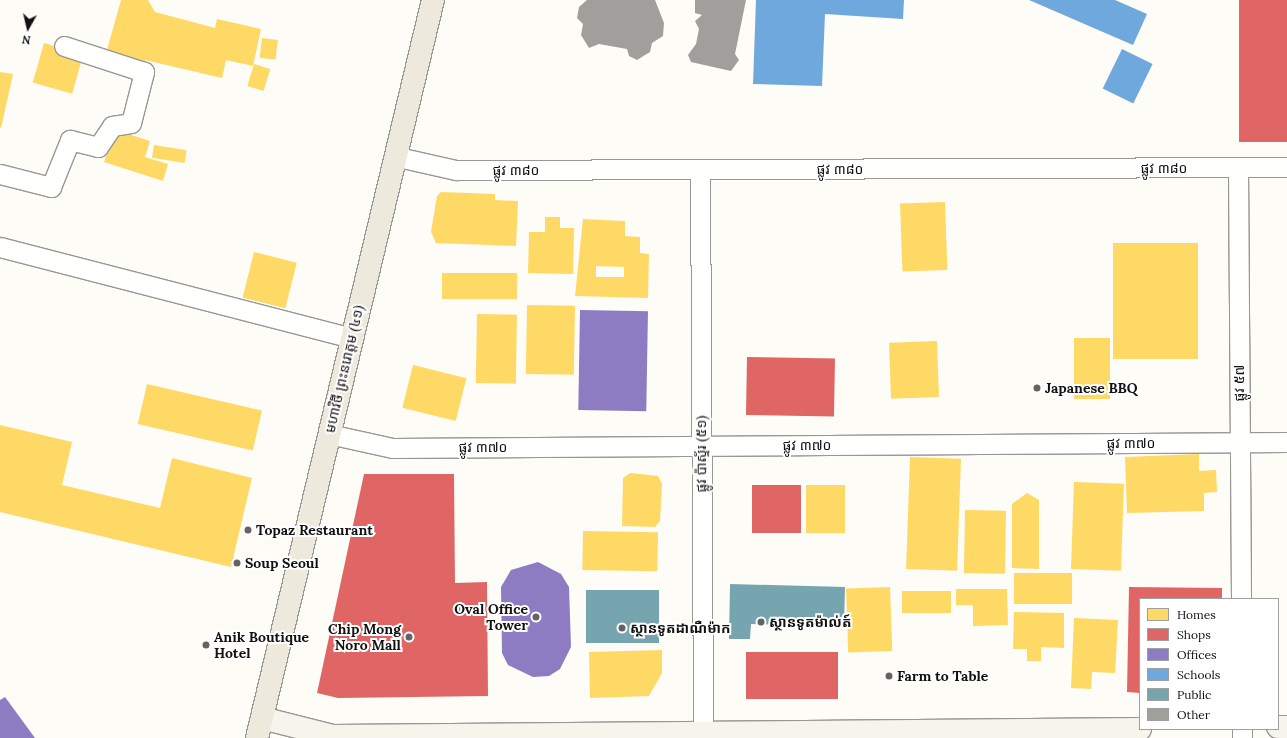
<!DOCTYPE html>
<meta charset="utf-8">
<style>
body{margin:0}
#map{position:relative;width:1287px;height:738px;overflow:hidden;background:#fdfcf7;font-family:Lora,"Noto Sans Khmer",serif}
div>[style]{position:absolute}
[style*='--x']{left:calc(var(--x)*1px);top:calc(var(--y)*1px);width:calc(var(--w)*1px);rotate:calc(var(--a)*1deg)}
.homes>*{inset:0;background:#ffd966;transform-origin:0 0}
.shops>*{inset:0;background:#e06666;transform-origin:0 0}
.offices>*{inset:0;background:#8e7cc3;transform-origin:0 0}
.schools>*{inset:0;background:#6fa8dc;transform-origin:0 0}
.public>*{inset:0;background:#76a5af;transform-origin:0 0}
.building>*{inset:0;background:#a19f9c}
.roads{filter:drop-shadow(1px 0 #979795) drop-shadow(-1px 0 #979795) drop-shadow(0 1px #979795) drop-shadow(0 -1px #979795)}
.street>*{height:19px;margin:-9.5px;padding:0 9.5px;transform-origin:9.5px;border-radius:9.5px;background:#fffffe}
.secondary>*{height:22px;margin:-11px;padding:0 11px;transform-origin:11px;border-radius:11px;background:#f6f4eb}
.primary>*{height:22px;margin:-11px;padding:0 11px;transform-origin:11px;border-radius:11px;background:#ede9dc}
.dots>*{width:11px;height:11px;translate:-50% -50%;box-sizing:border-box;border:2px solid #fff;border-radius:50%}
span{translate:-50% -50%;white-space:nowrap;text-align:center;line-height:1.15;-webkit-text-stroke:4px #fff;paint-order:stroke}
.street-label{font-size:14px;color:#111}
.poi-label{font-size:14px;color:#111;font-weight:700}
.left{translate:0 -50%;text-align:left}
.right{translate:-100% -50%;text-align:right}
.legend{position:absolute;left:1139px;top:598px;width:140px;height:132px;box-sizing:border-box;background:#fff;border:1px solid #a0a0a0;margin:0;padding:5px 7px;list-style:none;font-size:12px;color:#111}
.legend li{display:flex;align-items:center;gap:8px;height:20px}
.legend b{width:20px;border:1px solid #a0a0a0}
.north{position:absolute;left:8px;top:8px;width:40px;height:40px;-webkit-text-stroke:3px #fff;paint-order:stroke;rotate:188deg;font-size:11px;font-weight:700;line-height:16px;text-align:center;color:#111}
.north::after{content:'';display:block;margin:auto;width:14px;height:18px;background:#111;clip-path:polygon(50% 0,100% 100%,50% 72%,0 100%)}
</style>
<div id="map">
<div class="homes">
<i style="clip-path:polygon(121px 0,148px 0,155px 12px,215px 28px,217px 19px,261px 29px,253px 66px,226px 60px,222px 78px,145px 60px,143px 66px,105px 57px)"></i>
<i style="left:262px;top:38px;width:16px;height:20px;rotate:7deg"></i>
<i style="left:44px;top:43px;width:41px;height:41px;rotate:16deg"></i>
<i style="left:254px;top:64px;width:17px;height:23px;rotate:17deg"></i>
<i style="clip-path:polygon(0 72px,13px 74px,1px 128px,0 127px)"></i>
<i style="clip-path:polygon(115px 130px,150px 141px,145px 157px,168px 164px,163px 181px,104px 162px)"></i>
<i style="left:154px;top:145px;width:33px;height:13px;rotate:9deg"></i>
<i style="clip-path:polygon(441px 192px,495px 194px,495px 200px,518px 201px,516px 246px,436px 243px,431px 232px,437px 196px)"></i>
<i style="left:945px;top:202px;width:68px;height:45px;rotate:88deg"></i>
<i style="clip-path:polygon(545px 217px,560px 217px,560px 228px,574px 228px,573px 274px,528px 273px,529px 232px,545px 232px)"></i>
<i style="clip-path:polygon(evenodd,583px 219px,625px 221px,625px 236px,640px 237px,640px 253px,649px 254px,648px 298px,575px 296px,583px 219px,596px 266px,624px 267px,624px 277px,596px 277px,596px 266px)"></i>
<i style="left:1198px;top:243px;width:116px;height:85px;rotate:90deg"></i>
<i style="left:254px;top:252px;width:44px;height:47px;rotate:14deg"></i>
<i style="left:442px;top:273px;width:75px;height:26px"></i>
<i style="left:527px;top:305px;width:48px;height:69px;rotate:1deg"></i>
<i style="left:477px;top:314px;width:40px;height:69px;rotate:1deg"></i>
<i style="left:1074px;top:338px;width:36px;height:61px"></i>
<i style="left:937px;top:341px;width:56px;height:48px;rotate:88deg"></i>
<i style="left:413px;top:365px;width:55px;height:44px;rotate:14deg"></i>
<i style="left:147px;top:384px;width:118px;height:41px;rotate:13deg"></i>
<i style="clip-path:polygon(0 425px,72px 442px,62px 485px,160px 508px,172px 458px,252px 478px,231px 567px,0 512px)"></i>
<i style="clip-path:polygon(1199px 454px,1199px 471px,1216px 470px,1217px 492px,1204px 493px,1204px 511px,1127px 513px,1125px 457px)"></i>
<i style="left:910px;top:457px;width:51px;height:112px;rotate:2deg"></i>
<i style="clip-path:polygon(630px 473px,658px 476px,662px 484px,660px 521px,655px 527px,622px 526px,623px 478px)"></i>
<i style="left:1074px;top:482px;width:50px;height:87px;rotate:2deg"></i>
<i style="left:806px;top:485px;width:39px;height:48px"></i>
<i style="clip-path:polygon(1027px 493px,1039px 500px,1039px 569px,1012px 568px,1012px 504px)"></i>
<i style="left:965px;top:510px;width:41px;height:63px;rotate:1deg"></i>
<i style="left:583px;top:531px;width:75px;height:39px;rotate:1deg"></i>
<i style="left:1014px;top:573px;width:58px;height:31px"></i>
<i style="left:890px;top:587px;width:64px;height:44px;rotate:88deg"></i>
<i style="clip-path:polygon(956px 589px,1007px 589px,1008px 625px,973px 626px,973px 605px,956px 605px)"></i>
<i style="left:902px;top:591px;width:49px;height:22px"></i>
<i style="clip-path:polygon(1014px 612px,1064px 613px,1064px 648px,1041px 647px,1041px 661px,1027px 661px,1027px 649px,1013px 649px)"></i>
<i style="clip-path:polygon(1074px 618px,1118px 620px,1115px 673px,1092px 672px,1091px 689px,1071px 688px)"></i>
<i style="clip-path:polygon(662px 650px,662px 673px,649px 696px,590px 698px,589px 652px)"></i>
</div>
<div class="shops">
<i style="left:1239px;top:0;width:48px;height:142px"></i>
<i style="left:747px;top:357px;width:88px;height:58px;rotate:1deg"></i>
<i style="clip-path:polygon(364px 474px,454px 474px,455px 583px,487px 582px,488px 696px,338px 698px,317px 693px)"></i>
<i style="left:801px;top:485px;width:48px;height:49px;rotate:90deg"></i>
<i style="clip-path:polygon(1129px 587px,1222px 588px,1222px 599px,1140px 599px,1140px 693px,1127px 692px)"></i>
<i style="left:746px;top:652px;width:92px;height:47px"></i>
</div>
<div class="offices">
<i style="left:580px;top:310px;width:68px;height:100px;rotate:1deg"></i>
<i style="clip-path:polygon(538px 562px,561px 574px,569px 587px,571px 647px,560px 669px,549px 676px,533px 677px,508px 665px,502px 653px,501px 587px,511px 570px)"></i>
<i style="clip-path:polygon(5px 697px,35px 738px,0 738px,0 700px)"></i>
</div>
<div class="schools">
<i style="clip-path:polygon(756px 0,904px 0,903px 19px,825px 14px,822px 86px,753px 84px)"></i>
<i style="clip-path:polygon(1029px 0,1115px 0,1147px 14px,1133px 45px)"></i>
<i style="left:1122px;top:49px;width:34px;height:44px;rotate:26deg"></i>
</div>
<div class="public">
<i style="clip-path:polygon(730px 584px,845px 587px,844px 626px,751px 624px,750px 639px,729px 639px)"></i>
<i style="left:586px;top:590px;width:73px;height:53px"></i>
</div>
<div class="building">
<i style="clip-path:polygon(587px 0,655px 0,664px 23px,663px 36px,652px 43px,650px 52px,637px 60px,629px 56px,627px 49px,599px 44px,589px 48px,581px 35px,583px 24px,577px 18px,579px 7px)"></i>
<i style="clip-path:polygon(695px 0,746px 0,735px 54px,739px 60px,731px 71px,691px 62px,688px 55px,696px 44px,699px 29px,695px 21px,702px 15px,695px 13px)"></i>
</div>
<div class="roads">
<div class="street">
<i style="--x:394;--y:156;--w:64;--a:12.7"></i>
<i style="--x:456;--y:170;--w:831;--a:-0.21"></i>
<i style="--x:1238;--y:167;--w:432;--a:89.6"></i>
<i style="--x:700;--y:169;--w:563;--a:89.69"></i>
<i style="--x:0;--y:174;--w:53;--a:14.3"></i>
<i style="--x:51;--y:187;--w:51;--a:-68"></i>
<i style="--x:70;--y:140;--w:29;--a:14"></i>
<i style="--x:98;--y:147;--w:25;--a:-56"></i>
<i style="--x:112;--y:126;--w:19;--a:-9"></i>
<i style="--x:131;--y:123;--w:53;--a:-75.7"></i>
<i style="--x:144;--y:72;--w:84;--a:-162"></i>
<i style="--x:0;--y:247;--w:363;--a:14.5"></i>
<i style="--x:329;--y:434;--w:65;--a:12.5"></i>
<i style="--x:392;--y:448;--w:895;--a:-0.38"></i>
<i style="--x:1242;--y:729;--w:9;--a:90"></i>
</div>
<div class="secondary">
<i style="--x:262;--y:718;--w:73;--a:14.2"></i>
<i style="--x:333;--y:736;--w:807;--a:-0.5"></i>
<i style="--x:1278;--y:727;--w:9;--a:0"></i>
</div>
<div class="primary">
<i style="--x:257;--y:738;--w:759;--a:-76.59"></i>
</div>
</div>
<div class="dots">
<i style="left:1037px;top:388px;background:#646362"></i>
<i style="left:248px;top:530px;background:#646362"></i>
<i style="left:237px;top:563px;background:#646362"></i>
<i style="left:536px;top:617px;background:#646362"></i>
<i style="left:761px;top:622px;background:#646362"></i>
<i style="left:622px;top:628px;background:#646362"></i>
<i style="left:409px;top:637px;background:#646362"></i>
<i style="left:206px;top:645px;background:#646362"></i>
<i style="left:889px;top:676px;background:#646362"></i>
</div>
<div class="street-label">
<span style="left:1164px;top:168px">ផ្លូវ ៣៨០</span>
<span style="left:840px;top:169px">ផ្លូវ ៣៨០</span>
<span style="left:516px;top:170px">ផ្លូវ ៣៨០</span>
<span style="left:344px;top:369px;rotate:-77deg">មហាវិថី ព្រះនរោត្តម (៤១)</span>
<span style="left:1239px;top:383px;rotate:-90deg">ផ្លូវ ៥៧</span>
<span style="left:1131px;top:443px">ផ្លូវ ៣៧០</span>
<span style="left:807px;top:445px">ផ្លូវ ៣៧០</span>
<span style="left:483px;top:447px">ផ្លូវ ៣៧០</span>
<span style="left:701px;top:454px;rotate:-90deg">ផ្លូវ ប៉ាស្ទ័រ (៥១)</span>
</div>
<div class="poi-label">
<span class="left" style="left:1045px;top:388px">Japanese BBQ</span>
<span class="left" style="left:256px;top:530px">Topaz Restaurant</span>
<span class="left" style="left:245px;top:563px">Soup Seoul</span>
<span class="right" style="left:528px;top:617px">Oval Office<br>Tower</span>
<span class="left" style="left:769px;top:622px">ស្ថានទូតម៉ាល់ត៍</span>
<span class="left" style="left:630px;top:628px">ស្ថានទូតដាណឺម៉ាក</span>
<span class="right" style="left:401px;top:637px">Chip Mong<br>Noro Mall</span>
<span class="left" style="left:214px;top:645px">Anik Boutique<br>Hotel</span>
<span class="left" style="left:897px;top:676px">Farm to Table</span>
</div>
<ul class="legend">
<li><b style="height:11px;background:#ffd966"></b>Homes</li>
<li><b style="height:11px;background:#e06666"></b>Shops</li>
<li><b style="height:11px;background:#8e7cc3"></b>Offices</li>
<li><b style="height:11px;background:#6fa8dc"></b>Schools</li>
<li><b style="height:11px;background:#76a5af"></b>Public</li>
<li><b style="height:11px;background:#a19f9c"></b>Other</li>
</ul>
<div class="north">N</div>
</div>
